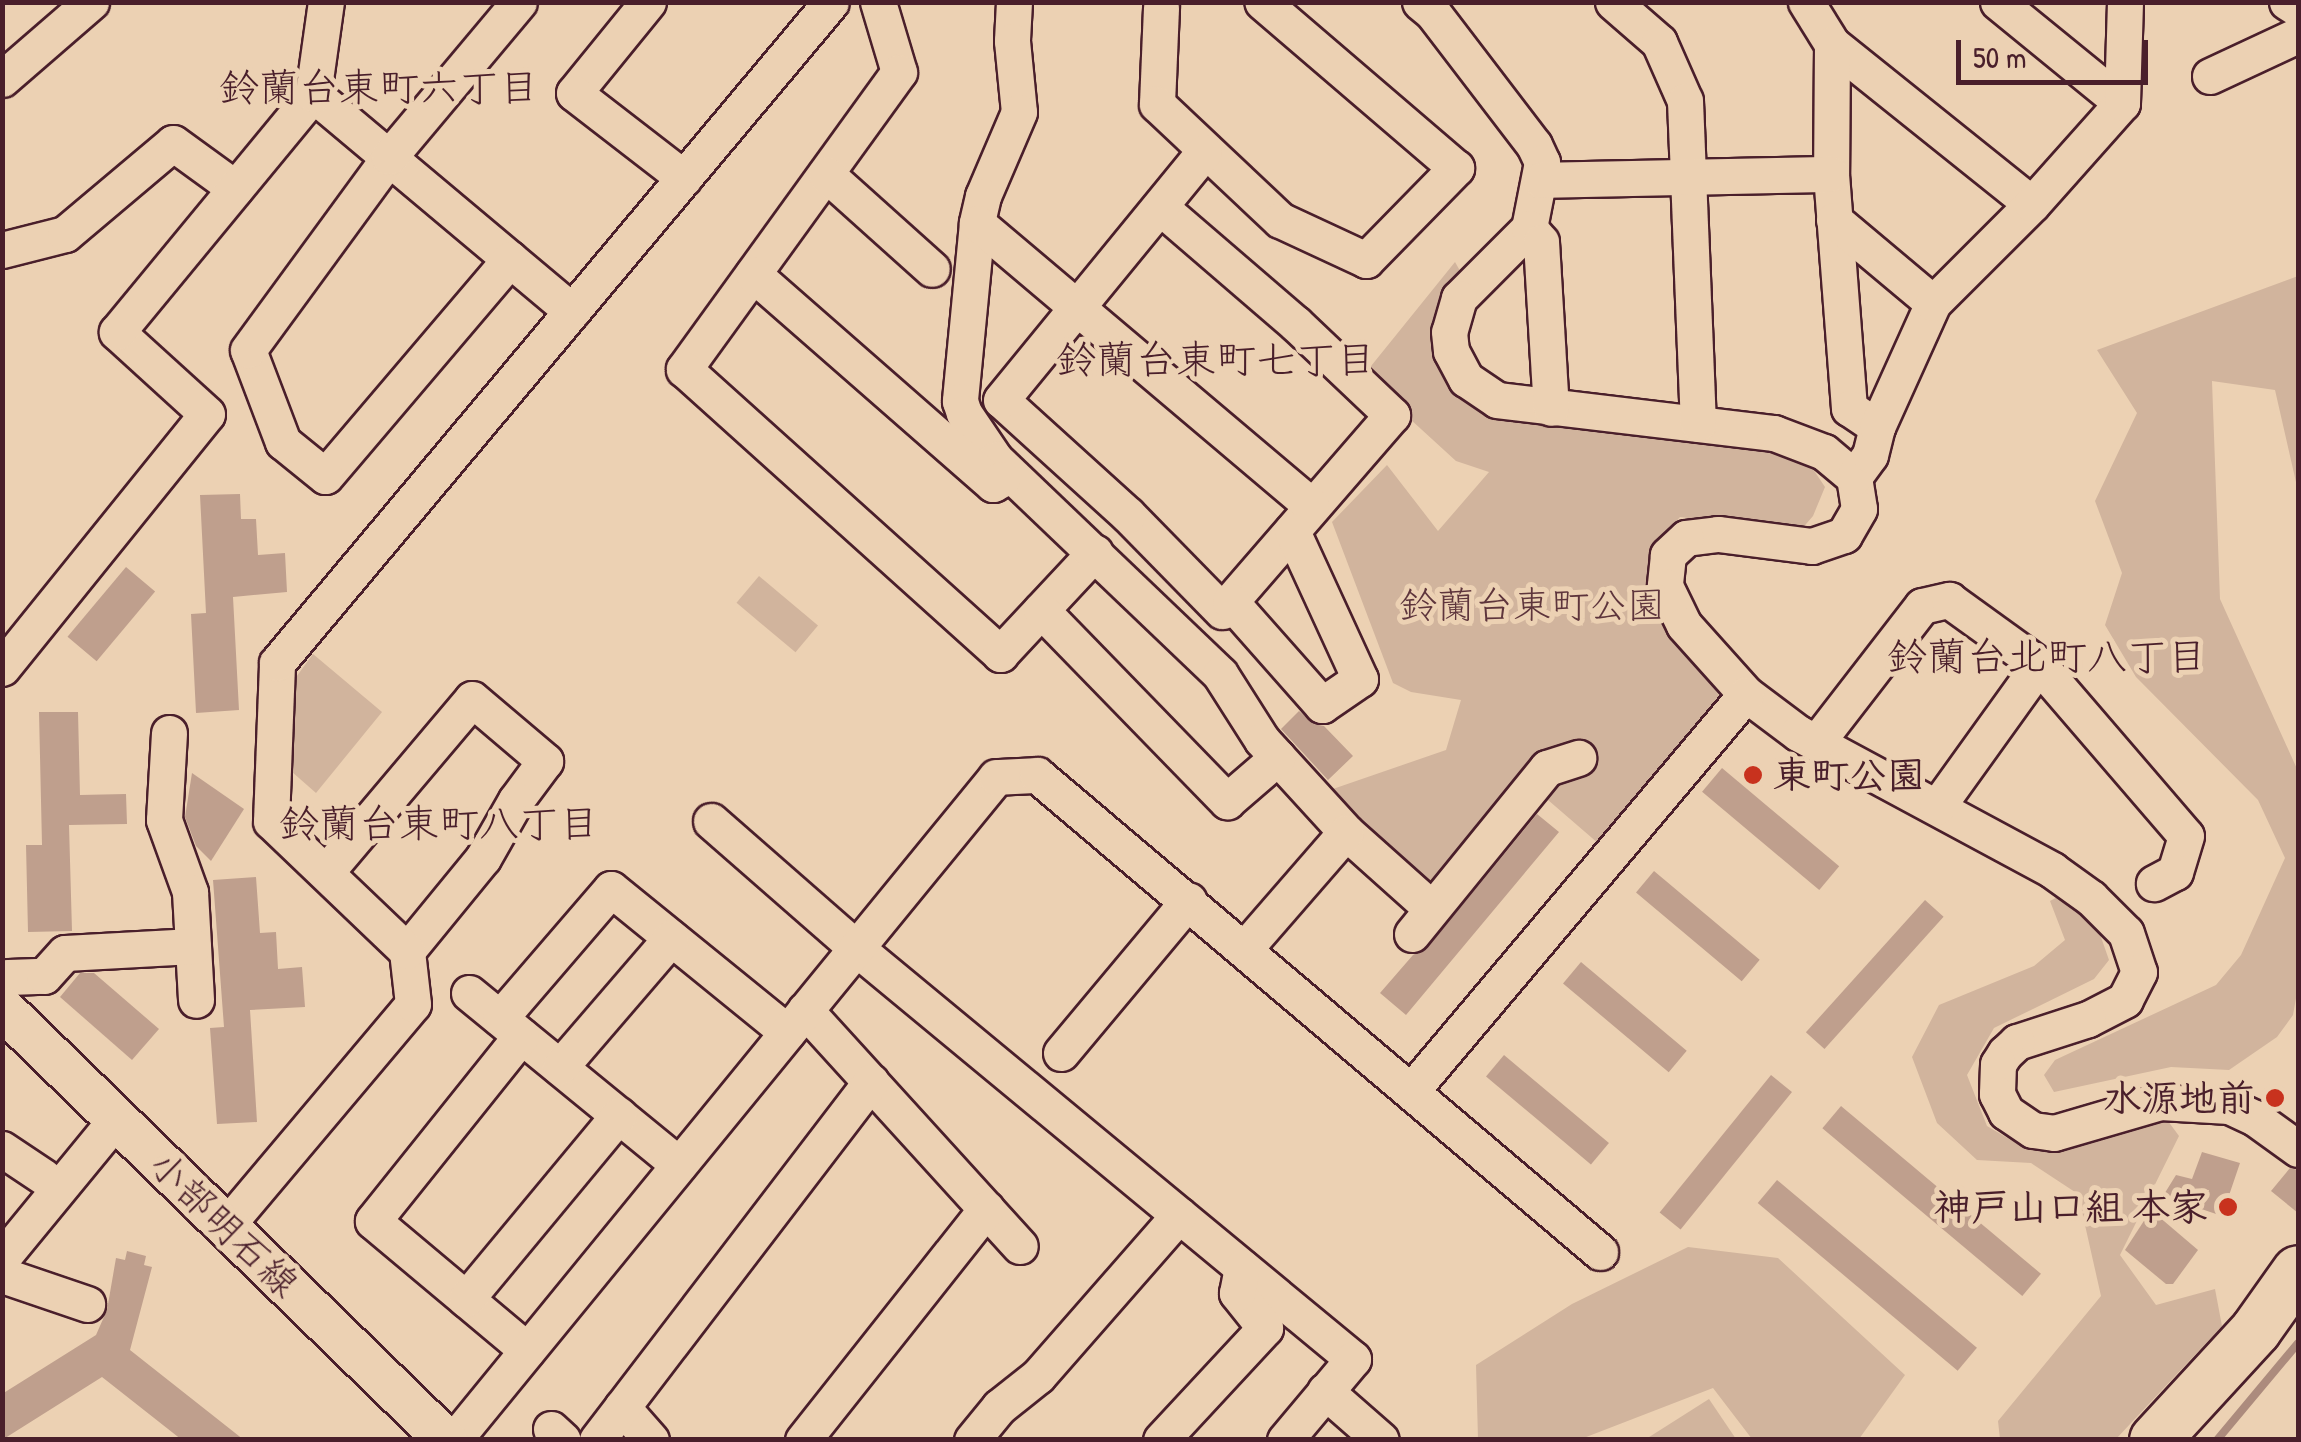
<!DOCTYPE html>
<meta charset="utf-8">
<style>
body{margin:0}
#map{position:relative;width:2301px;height:1442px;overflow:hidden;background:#ecd1b3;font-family:"Patrick Hand","Klee One",sans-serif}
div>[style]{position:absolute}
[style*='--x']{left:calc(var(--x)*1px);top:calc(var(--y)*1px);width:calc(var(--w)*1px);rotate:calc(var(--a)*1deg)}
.green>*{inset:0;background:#d1b49d;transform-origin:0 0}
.stream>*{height:8px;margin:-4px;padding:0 4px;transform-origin:4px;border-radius:4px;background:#ac8b7d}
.building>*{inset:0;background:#bf9f8d;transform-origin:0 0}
.roads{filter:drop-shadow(2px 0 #4a1f2b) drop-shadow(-2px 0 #4a1f2b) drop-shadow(0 2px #4a1f2b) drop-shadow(0 -2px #4a1f2b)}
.minor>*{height:35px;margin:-17.5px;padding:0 17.5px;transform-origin:17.5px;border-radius:17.5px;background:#ecd1b3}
.major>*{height:42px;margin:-21px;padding:0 21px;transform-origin:21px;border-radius:21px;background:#ecd1b3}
.highway>*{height:50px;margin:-25px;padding:0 25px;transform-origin:25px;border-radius:25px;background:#ecd1b3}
.dots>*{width:28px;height:28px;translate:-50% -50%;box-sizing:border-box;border:5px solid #ecd1b3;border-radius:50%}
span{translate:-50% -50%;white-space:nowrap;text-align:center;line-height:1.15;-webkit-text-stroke:10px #ecd1b3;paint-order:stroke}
.park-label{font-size:38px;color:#5e353c}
.poi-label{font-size:38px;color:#4a1f2b;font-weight:700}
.left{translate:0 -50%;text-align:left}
.right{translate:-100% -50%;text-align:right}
.street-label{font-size:38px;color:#4a1f2b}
.neighbourhood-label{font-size:40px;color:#4a1f2b}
.frame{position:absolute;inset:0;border:5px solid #4a1f2b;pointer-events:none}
.scale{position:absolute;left:1956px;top:40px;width:192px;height:45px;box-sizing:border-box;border:5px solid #4a1f2b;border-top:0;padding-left:12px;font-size:30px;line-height:35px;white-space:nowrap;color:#4a1f2b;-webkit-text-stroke:8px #ecd1b3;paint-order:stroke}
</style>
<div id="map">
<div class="green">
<i style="clip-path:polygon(1455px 262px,1463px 276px,1441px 364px,1464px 399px,1498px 420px,1805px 457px,1825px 487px,1813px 516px,1800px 531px,1680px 517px,1658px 543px,1649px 595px,1720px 697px,1599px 844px,1526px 781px,1438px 887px,1372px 842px,1330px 790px,1446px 750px,1461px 700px,1411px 692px,1393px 683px,1332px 522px,1387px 465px,1438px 531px,1489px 472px,1456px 461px,1363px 376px)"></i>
<i style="clip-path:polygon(2298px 276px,2298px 491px,2275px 390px,2212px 381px,2220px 599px,2298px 771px,2298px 987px,2293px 1015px,2277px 1037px,2229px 1070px,2171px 1067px,2054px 1092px,2044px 1075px,2055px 1060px,2216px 985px,2241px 955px,2285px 858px,2258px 800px,2136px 677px,2105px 625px,2122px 573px,2095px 501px,2137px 413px,2097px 350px)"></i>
<i style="left:759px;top:576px;width:77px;height:35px;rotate:40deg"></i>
<i style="clip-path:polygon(313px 654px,382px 712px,316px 793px,283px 764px,291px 684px)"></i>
<i style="clip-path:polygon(2061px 895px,2095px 920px,2109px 960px,2094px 979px,1994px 1028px,1967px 1075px,1987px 1126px,2021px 1146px,2165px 1117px,2179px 1136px,2120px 1255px,2156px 1305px,2215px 1289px,2222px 1326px,2116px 1439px,2000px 1439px,1998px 1421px,2101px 1296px,2078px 1194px,2031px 1163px,1977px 1160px,1937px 1123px,1912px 1057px,1939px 1005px,2034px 966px,2065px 940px,2050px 901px)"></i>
<i style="clip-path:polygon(1688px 1247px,1778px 1258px,1905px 1375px,1859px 1439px,1752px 1439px,1713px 1388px,1581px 1439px,1478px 1439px,1476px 1365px,1572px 1304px)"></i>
<i style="clip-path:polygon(1709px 1399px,1736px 1439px,1646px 1439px)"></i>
</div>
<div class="stream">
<i style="--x:2217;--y:1440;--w:126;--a:-50.1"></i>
</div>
<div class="building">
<i style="clip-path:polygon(240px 494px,241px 519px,256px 519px,258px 555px,285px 553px,287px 592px,233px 597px,239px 710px,196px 713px,191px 614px,206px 613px,200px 495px)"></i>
<i style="left:126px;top:567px;width:38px;height:91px;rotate:40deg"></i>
<i style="clip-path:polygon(1299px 711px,1314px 724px,1324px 726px,1353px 756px,1328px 780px,1281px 729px)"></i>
<i style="clip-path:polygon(39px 712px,78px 712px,80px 795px,126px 794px,127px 824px,69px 825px,72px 931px,28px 932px,26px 845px,42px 845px)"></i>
<i style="left:1722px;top:768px;width:153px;height:31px;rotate:40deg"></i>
<i style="clip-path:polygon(192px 773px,244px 809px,211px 861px,196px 846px,185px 817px)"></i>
<i style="clip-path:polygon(1537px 814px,1559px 832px,1406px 1015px,1380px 993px,1413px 955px,1428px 947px)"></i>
<i style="left:1654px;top:871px;width:138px;height:28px;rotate:40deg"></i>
<i style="clip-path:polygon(256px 877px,260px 933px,276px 932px,278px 969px,302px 967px,305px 1007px,250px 1010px,257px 1122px,217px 1124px,210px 1028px,224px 1027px,213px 880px)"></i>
<i style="left:1925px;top:900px;width:25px;height:178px;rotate:42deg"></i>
<i style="left:1581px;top:962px;width:138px;height:28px;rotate:40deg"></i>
<i style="clip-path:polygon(80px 973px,94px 973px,159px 1029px,132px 1060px,60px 997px)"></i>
<i style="left:1504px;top:1055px;width:137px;height:28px;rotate:40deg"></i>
<i style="left:1771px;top:1075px;width:27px;height:177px;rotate:39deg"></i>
<i style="left:1841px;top:1106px;width:261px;height:29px;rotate:40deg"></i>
<i style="clip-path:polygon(2202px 1152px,2240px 1163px,2222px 1216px,2163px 1196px,2176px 1175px,2192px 1179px)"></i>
<i style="clip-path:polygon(2290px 1168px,2298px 1170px,2298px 1213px,2271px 1191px)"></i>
<i style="left:1777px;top:1180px;width:261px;height:30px;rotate:40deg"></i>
<i style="clip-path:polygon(2151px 1210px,2198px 1250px,2173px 1284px,2166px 1284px,2125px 1250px)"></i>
<i style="clip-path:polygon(127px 1251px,146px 1256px,144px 1265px,152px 1267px,130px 1350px,244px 1440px,182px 1440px,102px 1377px,2px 1440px,2px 1394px,96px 1335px,107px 1310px,116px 1258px,125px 1260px)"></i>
</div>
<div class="roads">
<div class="minor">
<i style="--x:648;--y:2;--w:117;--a:129.1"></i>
<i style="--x:574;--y:93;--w:139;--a:37.7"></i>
<i style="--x:878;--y:2;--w:73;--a:73.3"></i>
<i style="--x:899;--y:72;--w:367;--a:125.9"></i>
<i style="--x:684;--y:369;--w:426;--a:42"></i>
<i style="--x:1000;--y:654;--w:139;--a:-47"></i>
<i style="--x:1014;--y:2;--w:39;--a:93"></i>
<i style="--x:1012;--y:41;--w:71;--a:84.4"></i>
<i style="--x:1019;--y:112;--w:91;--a:113.2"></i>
<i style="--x:983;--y:196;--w:28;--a:103"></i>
<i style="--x:977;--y:223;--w:179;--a:95.5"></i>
<i style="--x:960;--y:401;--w:13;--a:72"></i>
<i style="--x:964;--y:413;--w:55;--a:56"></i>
<i style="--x:995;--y:459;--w:311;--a:43.7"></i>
<i style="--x:1220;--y:674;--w:78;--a:57.5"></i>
<i style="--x:1262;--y:740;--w:125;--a:47.6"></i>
<i style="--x:1346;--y:832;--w:115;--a:41.8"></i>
<i style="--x:1420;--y:2;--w:17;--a:40"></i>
<i style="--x:1433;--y:13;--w:166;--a:52.6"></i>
<i style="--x:1534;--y:145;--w:19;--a:65"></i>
<i style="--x:1542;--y:162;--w:67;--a:101.1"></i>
<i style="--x:1529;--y:228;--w:99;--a:135"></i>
<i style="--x:1459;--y:298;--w:35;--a:106"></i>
<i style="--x:1449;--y:332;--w:19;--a:84"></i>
<i style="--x:1451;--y:351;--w:32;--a:62"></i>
<i style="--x:1466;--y:379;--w:37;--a:34"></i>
<i style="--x:1497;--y:400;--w:279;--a:6.8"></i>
<i style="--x:1774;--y:433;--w:53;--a:20.8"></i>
<i style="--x:1824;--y:452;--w:39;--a:40"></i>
<i style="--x:1854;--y:477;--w:32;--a:81"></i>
<i style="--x:1859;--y:509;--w:30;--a:120"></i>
<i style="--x:1844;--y:535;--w:34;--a:161"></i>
<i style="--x:1812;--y:546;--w:95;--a:-172.7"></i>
<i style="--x:1718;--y:534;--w:32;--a:173"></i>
<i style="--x:1686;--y:538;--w:25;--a:137"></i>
<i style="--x:1668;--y:555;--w:31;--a:96"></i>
<i style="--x:1665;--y:586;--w:43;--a:64"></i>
<i style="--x:1684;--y:625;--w:93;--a:48.1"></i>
<i style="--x:1746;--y:694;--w:65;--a:36.9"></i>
<i style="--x:1798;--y:733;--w:289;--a:28.3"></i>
<i style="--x:2052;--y:870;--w:48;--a:35.7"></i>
<i style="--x:2091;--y:898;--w:49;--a:45"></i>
<i style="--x:2126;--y:933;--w:41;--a:71.6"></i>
<i style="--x:2139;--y:972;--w:31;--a:117"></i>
<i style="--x:2125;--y:1000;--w:42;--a:152.8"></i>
<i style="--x:2088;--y:1019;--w:75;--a:162.1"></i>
<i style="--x:2017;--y:1042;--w:16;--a:137"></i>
<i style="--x:2005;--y:1053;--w:13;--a:122"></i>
<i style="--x:1998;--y:1064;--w:30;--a:92"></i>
<i style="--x:1997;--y:1094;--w:20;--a:63"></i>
<i style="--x:2006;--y:1112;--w:32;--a:34"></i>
<i style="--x:2033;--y:1130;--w:21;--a:8"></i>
<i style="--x:2054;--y:1133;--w:110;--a:-16.3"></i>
<i style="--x:2160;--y:1102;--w:69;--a:3.3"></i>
<i style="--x:2229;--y:1106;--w:29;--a:25"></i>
<i style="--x:2255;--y:1118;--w:53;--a:35.8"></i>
<i style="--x:1613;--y:2;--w:61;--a:41"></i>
<i style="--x:1659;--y:42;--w:64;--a:66.2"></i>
<i style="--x:1685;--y:101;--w:323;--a:87.7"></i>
<i style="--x:1806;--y:2;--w:49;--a:58.2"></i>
<i style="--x:1832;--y:44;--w:256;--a:38.7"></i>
<i style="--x:1998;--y:2;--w:160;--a:39.2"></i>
<i style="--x:2287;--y:2;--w:13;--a:32"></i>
<i style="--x:1161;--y:8;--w:96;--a:92.4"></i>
<i style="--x:1157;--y:104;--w:169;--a:43.3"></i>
<i style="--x:1280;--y:220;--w:95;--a:24.9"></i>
<i style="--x:1366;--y:260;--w:129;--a:-45.6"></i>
<i style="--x:1456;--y:168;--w:255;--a:-139.4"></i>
<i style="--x:1832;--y:44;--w:130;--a:90.4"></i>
<i style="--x:1831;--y:174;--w:235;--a:85.6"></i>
<i style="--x:1849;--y:408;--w:34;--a:34"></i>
<i style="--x:2210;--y:76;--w:97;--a:-25"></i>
<i style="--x:2;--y:79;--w:118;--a:-40.9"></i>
<i style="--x:313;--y:94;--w:338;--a:40"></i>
<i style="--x:826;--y:174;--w:142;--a:41.9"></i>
<i style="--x:1541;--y:180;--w:290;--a:-1.2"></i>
<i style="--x:1160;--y:207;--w:178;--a:40.7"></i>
<i style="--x:1295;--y:323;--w:134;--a:43.5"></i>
<i style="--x:1392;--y:415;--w:259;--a:130.9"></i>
<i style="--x:1222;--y:611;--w:134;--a:-134.4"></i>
<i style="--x:1128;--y:515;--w:171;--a:-137.8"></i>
<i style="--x:1001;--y:400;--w:320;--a:-50.7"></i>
<i style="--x:1834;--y:220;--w:129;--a:40"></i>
<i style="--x:977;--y:223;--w:437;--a:40.2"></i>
<i style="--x:1529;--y:228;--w:18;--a:49"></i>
<i style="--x:1541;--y:242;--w:166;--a:86.6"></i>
<i style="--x:2;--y:250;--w:65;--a:-14.3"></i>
<i style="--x:65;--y:234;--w:141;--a:-40.1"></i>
<i style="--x:173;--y:143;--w:77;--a:36"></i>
<i style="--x:510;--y:259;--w:285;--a:130.4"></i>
<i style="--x:325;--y:476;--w:54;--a:-141"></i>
<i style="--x:283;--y:442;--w:98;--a:-110.8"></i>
<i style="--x:248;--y:350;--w:239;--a:-53.8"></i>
<i style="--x:389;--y:157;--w:202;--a:-50"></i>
<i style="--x:753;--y:274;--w:319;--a:41.2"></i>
<i style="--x:993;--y:484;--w:10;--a:-29"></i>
<i style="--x:1854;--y:477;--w:27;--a:-54"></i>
<i style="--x:1870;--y:455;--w:29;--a:-76"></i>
<i style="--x:1877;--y:427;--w:136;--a:-65.7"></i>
<i style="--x:1933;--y:303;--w:140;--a:-45"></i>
<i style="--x:2032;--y:204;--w:135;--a:-48.3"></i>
<i style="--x:2122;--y:103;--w:101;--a:-88.3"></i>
<i style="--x:1230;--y:601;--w:139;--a:48.5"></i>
<i style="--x:1322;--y:705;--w:46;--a:-34.4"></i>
<i style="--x:1360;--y:679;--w:163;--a:-114.7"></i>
<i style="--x:1041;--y:610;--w:267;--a:45.8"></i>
<i style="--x:1227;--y:801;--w:67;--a:-40.8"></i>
<i style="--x:2;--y:668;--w:326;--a:-51.1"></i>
<i style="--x:207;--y:414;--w:122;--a:-137.7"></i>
<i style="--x:117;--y:332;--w:308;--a:-50.5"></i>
<i style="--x:313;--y:94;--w:93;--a:-82"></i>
<i style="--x:169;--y:733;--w:87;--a:93.3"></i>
<i style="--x:164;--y:820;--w:77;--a:70.1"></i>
<i style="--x:190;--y:892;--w:108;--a:86.8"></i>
<i style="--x:1816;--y:743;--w:173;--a:-52.3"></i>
<i style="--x:1922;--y:606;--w:28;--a:-13"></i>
<i style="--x:1949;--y:600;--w:111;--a:35.8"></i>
<i style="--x:2039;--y:665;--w:225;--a:49.3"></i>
<i style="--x:2186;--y:836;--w:38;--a:107"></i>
<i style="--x:2175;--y:872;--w:24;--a:152"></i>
<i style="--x:1937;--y:807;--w:175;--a:-54.3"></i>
<i style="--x:711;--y:821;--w:193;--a:41.2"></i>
<i style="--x:856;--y:948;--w:645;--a:39.59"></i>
<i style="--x:1353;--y:1359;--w:106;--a:130"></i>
<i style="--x:326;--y:872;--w:226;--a:-49.8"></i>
<i style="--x:472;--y:699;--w:96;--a:40.3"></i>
<i style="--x:545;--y:761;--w:49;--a:126.6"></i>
<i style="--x:516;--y:800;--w:67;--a:119.6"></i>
<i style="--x:483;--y:858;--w:120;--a:129.3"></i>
<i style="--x:1412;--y:934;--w:214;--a:-50.9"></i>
<i style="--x:1547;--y:768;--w:33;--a:-18"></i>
<i style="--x:1246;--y:947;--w:152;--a:-49"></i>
<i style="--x:2;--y:981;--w:7;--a:-34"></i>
<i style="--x:8;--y:977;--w:36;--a:-2"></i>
<i style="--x:44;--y:976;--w:31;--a:-48"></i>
<i style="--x:65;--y:953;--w:128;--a:-3.1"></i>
<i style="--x:469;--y:993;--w:271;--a:39.3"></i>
<i style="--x:805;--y:1010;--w:319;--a:47.7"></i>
<i style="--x:500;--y:1018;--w:170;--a:-49.3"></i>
<i style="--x:611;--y:889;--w:227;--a:39.1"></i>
<i style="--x:521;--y:1036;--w:237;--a:128.7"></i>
<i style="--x:373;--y:1221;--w:201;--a:40"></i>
<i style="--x:1061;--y:1053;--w:199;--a:-50.1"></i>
<i style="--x:560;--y:1067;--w:170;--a:-49.3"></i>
<i style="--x:1411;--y:1091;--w:519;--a:-49.84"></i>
<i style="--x:2;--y:1149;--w:50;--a:33.7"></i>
<i style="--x:226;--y:1226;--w:290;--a:-49.9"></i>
<i style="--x:413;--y:1004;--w:53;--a:-96.5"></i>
<i style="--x:407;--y:951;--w:188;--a:-136.3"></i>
<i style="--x:271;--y:821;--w:158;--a:-87.8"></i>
<i style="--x:277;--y:663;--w:862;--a:-50.03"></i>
<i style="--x:2;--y:1258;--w:180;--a:-50.6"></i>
<i style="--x:2;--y:1275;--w:90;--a:18.8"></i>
<i style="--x:466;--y:1299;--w:239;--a:-50.3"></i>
<i style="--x:1325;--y:1391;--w:74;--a:41.2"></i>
<i style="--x:622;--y:1407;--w:44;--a:48.7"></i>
<i style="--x:551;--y:1429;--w:16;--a:43"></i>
<i style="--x:454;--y:1440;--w:856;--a:-50.73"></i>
<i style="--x:996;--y:777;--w:41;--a:-2.8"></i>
<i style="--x:1037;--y:775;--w:738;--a:40.27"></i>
<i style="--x:597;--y:1440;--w:451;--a:-52.6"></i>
<i style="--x:803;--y:1440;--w:295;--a:-51.6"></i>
<i style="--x:972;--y:1440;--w:43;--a:-50.7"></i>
<i style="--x:999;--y:1407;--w:50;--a:-38.5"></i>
<i style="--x:1038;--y:1376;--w:214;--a:-48.8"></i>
<i style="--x:1161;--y:1440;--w:153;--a:-47.1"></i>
<i style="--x:1265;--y:1328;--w:45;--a:-128.7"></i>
<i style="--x:1237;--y:1293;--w:26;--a:-79"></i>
</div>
<div class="major">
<i style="--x:2;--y:1008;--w:619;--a:44.22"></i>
</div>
<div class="highway">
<i style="--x:2155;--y:1440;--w:149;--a:-47.4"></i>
<i style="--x:2256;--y:1330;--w:72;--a:-54.6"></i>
</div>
</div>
<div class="dots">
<i style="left:1753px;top:775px;background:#c8321e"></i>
<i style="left:2275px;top:1098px;background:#c8321e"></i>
<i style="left:2228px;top:1207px;background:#c8321e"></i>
</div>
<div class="park-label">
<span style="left:1532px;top:605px">鈴蘭台東町公園</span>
</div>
<div class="poi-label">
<span class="left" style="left:1773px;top:775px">東町公園</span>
<span class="right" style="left:2255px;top:1098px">水源地前</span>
<span class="right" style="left:2208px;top:1207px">神戸山口組 本家</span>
</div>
<div class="street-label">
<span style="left:224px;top:1224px;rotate:44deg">小部明石線</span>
</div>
<div class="neighbourhood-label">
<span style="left:379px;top:86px">鈴蘭台東町六丁目</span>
<span style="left:1216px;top:358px">鈴蘭台東町七丁目</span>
<span style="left:2047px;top:655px">鈴蘭台北町八丁目</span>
<span style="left:439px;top:822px">鈴蘭台東町八丁目</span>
</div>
<div class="frame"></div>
<div class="scale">50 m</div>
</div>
